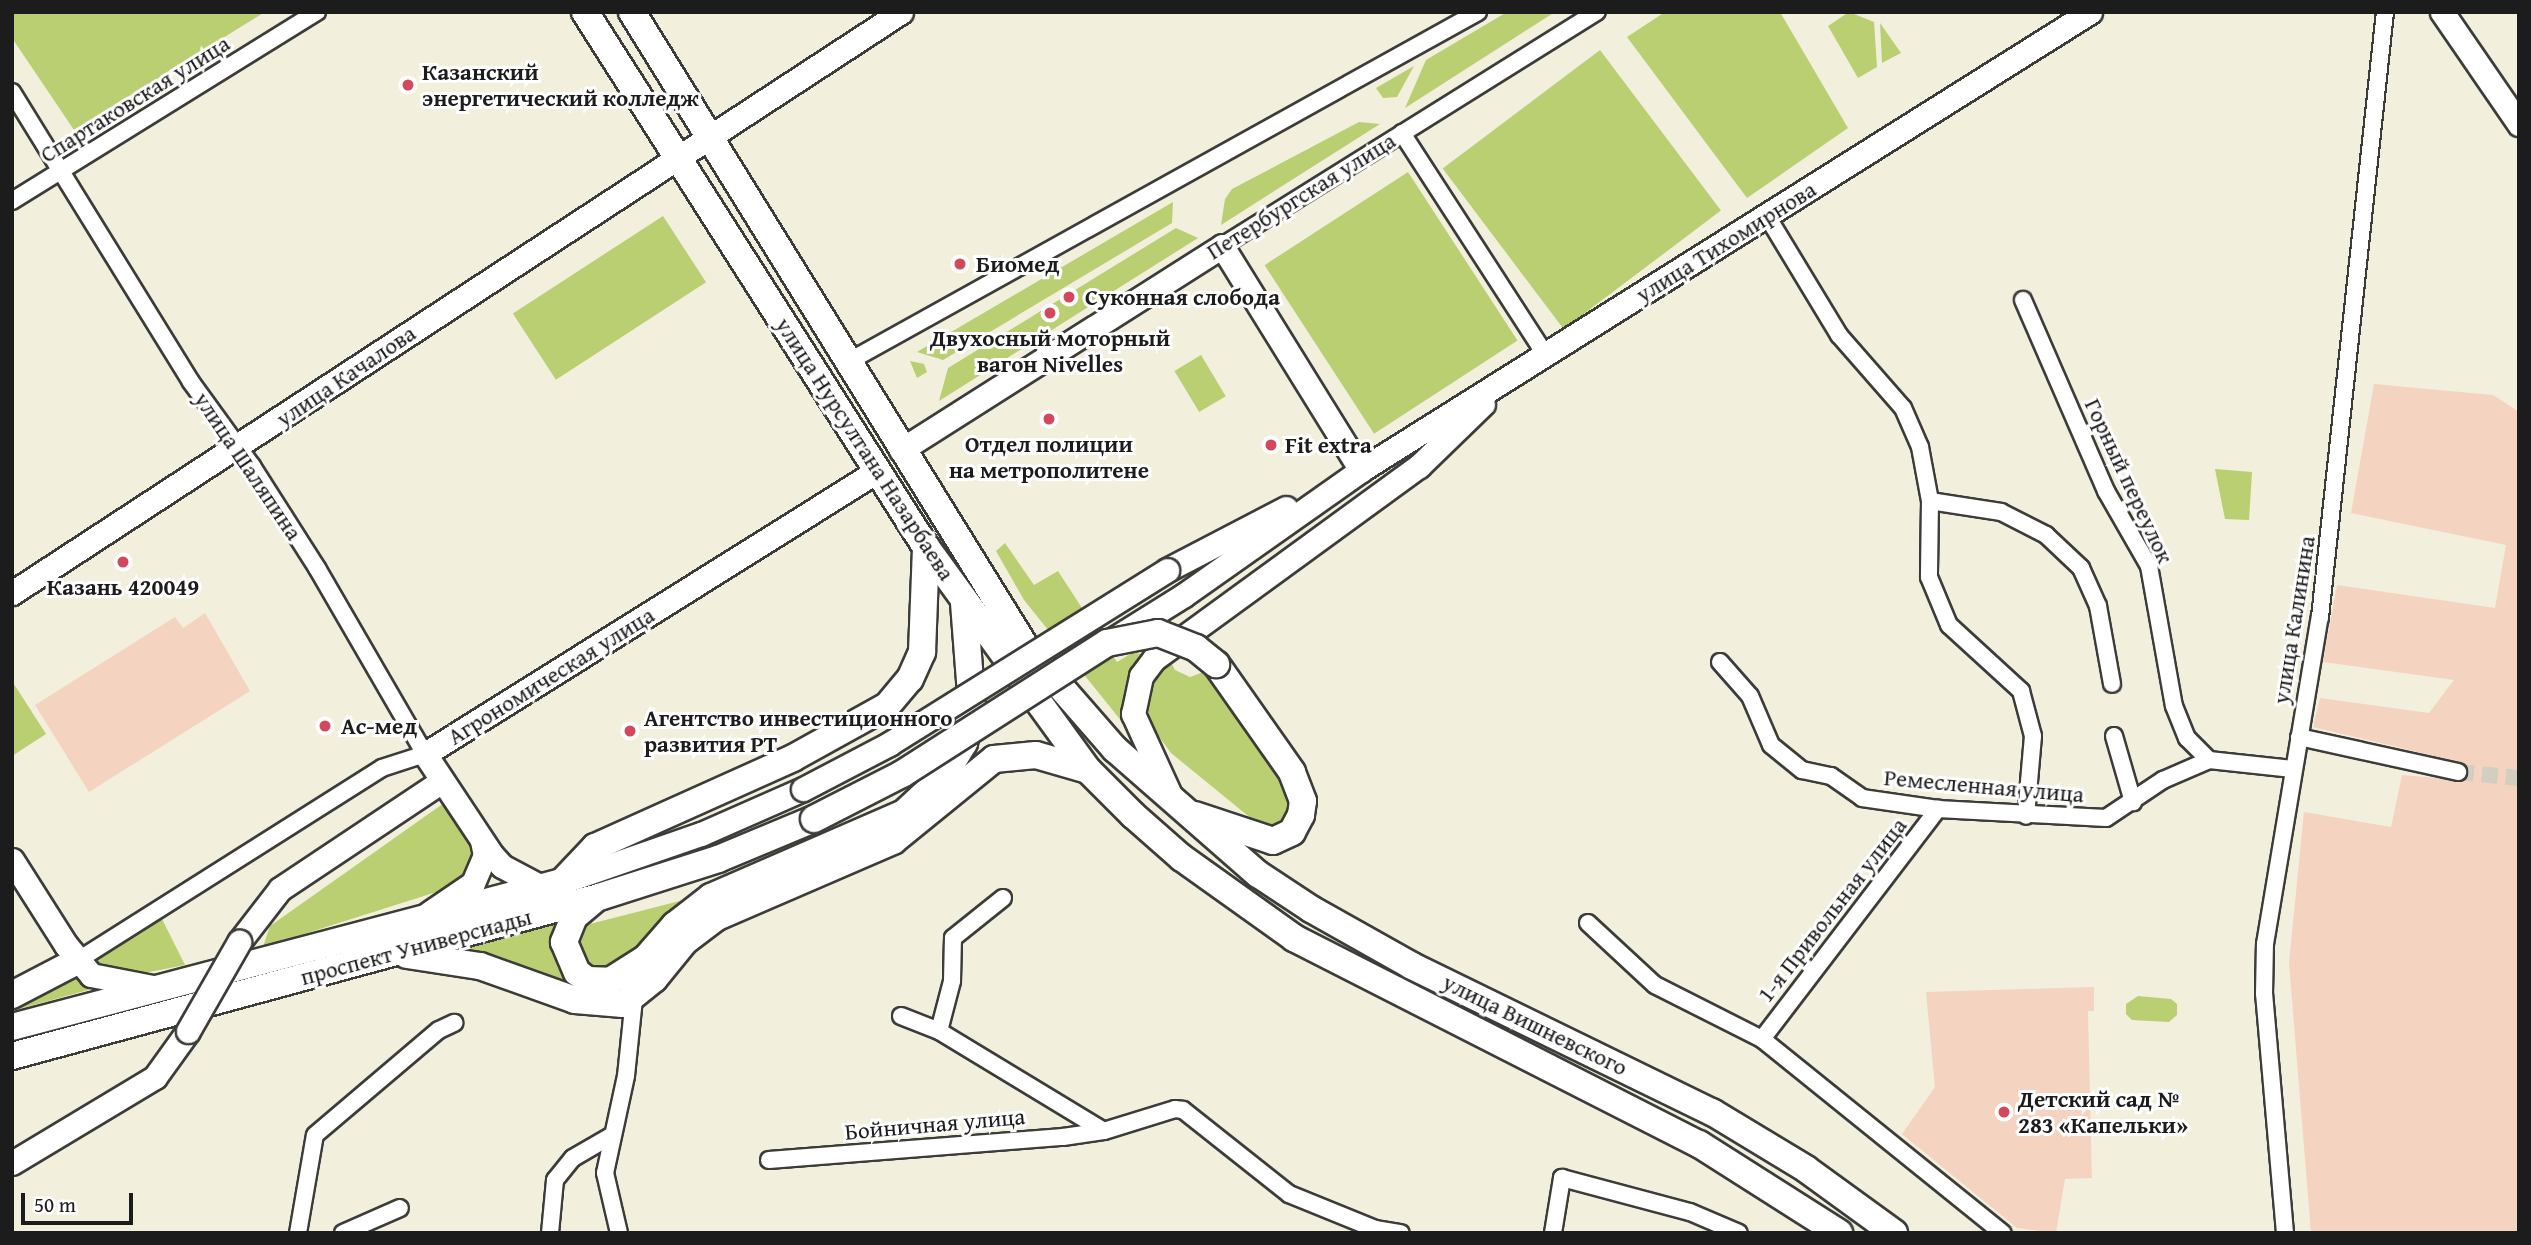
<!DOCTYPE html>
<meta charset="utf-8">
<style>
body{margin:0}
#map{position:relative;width:2531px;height:1245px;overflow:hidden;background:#f3efdd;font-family:"Gentium Book Plus",serif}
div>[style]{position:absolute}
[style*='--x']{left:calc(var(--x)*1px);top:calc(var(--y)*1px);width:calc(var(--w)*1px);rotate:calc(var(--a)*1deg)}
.built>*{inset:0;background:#f4d3c0}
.green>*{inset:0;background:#bace72;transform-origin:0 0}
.street-tunnel>*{height:16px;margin-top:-8px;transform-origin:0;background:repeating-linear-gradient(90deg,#d3cfc0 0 16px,transparent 0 24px)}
.roads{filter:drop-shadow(2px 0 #3c3c39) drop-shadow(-2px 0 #3c3c39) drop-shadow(0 2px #3c3c39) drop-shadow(0 -2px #3c3c39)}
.street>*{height:16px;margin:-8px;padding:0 8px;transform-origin:8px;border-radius:8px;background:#fff}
.secondary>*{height:23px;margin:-11.5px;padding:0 11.5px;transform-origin:11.5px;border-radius:11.5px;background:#fff}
.primary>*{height:26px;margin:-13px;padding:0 13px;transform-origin:13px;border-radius:13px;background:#fff}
.bridges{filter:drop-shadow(2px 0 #3c3c39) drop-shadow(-2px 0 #3c3c39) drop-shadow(0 2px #3c3c39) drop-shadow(0 -2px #3c3c39)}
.secondary-bridge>*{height:23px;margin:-11.5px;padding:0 11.5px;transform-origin:11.5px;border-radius:11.5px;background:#fff}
.primary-bridge>*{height:26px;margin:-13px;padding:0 13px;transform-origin:13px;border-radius:13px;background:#fff}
.dots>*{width:19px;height:19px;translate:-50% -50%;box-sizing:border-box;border:4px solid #fff;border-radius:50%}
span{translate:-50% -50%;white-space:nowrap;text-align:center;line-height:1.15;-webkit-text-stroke:6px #fff;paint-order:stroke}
.poi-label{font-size:23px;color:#1c1c1c;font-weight:700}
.left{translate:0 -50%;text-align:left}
.street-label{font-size:23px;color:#1c1c1c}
.frame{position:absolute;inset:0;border:14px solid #1c1c1c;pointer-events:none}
.scale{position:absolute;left:21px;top:1193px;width:112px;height:32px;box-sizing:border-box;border:4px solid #1c1c1c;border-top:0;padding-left:9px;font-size:21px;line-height:24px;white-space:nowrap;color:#1c1c1c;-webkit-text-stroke:5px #fff;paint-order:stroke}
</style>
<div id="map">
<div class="built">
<i style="clip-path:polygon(2374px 384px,2493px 395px,2519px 412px,2519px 1233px,2311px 1233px,2289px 963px,2304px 812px,2391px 827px,2402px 775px,2448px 779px,2452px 760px,2313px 727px,2320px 698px,2429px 713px,2454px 680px,2323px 662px,2337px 585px,2495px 608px,2506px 545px,2351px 513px)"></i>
<i style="clip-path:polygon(205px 613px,250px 691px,89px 792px,35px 705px,175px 617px,183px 628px)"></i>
<i style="clip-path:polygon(2094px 987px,2094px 1011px,2088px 1011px,2092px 1178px,2065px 1179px,2056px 1233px,2017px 1228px,1902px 1134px,1935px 1087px,1926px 992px)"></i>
</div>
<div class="green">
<i style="clip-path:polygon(12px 12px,265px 12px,74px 130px,12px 38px)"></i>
<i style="clip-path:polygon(1507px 12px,1555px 12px,1405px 108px,1426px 60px)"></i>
<i style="clip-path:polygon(1665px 12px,1780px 12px,1848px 128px,1747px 198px,1627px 37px)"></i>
<i style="clip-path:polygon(1849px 12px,1874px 22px,1877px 67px,1858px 78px,1828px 26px)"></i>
<i style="clip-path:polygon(1880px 23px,1901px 53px,1882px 63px)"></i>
<i style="left:1600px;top:50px;width:201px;height:197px;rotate:53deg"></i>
<i style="clip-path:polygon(1414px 66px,1397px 97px,1383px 98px,1376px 88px)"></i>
<i style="clip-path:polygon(1359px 122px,1380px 124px,1221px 225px,1225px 199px,1232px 189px)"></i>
<i style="left:1408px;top:172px;width:201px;height:171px;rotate:57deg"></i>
<i style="clip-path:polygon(1173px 202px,1172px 223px,943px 360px,917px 352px)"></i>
<i style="left:663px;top:216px;width:79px;height:179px;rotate:57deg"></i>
<i style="clip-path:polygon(1176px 228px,1198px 238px,939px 401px,948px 368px)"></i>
<i style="left:1201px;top:355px;width:48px;height:31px;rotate:59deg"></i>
<i style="clip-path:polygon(910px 361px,924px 364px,927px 372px,917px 378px)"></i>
<i style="clip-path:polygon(2215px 469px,2252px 472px,2249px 520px,2225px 519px)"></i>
<i style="clip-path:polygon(1005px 543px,1034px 585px,1058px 571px,1117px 662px,1132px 653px,1154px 655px,1131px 733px,1024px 600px,996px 551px)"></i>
<i style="clip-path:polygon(1170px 661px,1175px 670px,1190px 677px,1209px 670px,1261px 738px,1298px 809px,1269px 833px,1171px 753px,1154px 730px,1148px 711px,1141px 708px,1142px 692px)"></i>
<i style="clip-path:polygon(12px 681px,46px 734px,12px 756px)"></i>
<i style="clip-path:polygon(444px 803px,477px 856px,468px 882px,263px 947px,270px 926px)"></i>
<i style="clip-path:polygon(707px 894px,609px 975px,580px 967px,575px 932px,586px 925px)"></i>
<i style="clip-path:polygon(566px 916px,552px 950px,558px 968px,579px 989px,437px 949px)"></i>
<i style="clip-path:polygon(162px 919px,185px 965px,119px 978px,88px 964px)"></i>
<i style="clip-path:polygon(72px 971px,99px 987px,12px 1011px,12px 1005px)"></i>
<i style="clip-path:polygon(2138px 996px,2171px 999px,2177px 1004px,2177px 1015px,2169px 1022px,2132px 1020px,2126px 1014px,2126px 1004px)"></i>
</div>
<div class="street-tunnel">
<i style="--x:2458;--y:772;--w:61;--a:5.6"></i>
</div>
<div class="roads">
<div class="street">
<i style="--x:12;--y:92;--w:341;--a:58.3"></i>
<i style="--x:191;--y:382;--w:104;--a:54"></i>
<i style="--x:252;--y:466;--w:121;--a:57.5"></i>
<i style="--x:317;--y:568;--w:215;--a:59.9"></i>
<i style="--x:425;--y:754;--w:45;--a:162"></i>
<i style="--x:382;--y:768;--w:361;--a:147.7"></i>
<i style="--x:1402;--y:133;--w:263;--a:57.1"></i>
<i style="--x:12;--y:201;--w:359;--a:-31.8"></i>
<i style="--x:1767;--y:216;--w:139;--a:58.8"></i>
<i style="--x:1839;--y:335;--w:97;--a:48.8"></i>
<i style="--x:1903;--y:408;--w:43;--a:66.4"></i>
<i style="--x:1920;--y:447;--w:55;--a:79.5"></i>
<i style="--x:1930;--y:501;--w:76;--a:90.8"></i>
<i style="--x:1929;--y:577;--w:52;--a:67.4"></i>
<i style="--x:1949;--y:625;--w:98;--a:42.5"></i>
<i style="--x:2021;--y:691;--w:47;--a:75.1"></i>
<i style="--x:2033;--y:736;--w:80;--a:95"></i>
<i style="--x:1222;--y:246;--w:442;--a:-32"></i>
<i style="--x:2023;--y:300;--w:208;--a:66.5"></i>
<i style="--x:2106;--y:491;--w:86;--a:60.2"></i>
<i style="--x:2149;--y:566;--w:142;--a:79.9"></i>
<i style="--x:2174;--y:706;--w:35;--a:68"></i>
<i style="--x:2187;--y:738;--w:31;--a:45"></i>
<i style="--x:846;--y:363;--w:723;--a:-29.05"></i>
<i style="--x:1930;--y:501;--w:72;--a:8.8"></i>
<i style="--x:2001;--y:512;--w:51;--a:27.1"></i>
<i style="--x:2046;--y:535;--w:48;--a:43.3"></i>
<i style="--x:2081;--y:568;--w:42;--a:65.9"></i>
<i style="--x:2098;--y:606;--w:79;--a:79.8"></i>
<i style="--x:1720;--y:662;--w:45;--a:48.6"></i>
<i style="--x:1750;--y:696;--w:53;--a:66.8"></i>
<i style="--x:1771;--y:745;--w:40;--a:39"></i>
<i style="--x:1802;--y:770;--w:30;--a:12"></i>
<i style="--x:1831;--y:776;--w:38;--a:35"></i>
<i style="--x:1862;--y:798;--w:77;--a:8.2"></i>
<i style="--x:1938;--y:809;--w:168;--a:3.1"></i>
<i style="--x:2106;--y:818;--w:69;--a:-33.7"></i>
<i style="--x:2163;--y:780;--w:50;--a:-23.5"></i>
<i style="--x:2209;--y:760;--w:84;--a:6.1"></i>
<i style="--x:2114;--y:736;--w:69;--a:73.9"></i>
<i style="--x:2299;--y:737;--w:163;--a:12.4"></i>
<i style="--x:1588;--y:923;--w:91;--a:42.8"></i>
<i style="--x:1655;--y:985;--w:120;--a:26.8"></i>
<i style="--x:1762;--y:1039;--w:309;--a:38.9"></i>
<i style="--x:901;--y:1016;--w:41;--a:21.5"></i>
<i style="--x:939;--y:1031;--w:193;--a:31.2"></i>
<i style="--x:939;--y:1031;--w:52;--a:-75.4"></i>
<i style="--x:952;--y:981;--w:43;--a:-88.7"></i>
<i style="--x:953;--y:938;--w:64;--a:-38.7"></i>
<i style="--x:1762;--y:1039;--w:290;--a:-52.6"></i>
<i style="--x:769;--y:1160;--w:295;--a:-4.5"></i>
<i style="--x:1063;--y:1137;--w:41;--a:-8.3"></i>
<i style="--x:1104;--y:1131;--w:74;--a:-17.2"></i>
<i style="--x:1175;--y:1109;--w:8;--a:7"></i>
<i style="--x:1183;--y:1110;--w:135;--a:38.4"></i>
<i style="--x:1289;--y:1194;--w:93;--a:22.1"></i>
<i style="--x:1375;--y:1229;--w:26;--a:9"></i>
<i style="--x:298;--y:1233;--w:99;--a:-80.2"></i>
<i style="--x:315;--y:1135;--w:162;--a:-40.3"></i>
<i style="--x:439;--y:1030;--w:17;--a:-25"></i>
<i style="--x:343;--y:1233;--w:62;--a:-23.7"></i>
<i style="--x:550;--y:1233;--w:53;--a:-84.6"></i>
<i style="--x:555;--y:1180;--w:28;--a:-51"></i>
<i style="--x:573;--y:1158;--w:44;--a:-30.1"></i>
<i style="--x:619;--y:1233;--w:62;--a:-103.1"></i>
<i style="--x:605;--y:1173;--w:99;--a:-77.8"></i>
<i style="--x:626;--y:1076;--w:77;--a:-84.1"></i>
<i style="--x:1553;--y:1233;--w:56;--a:-80.7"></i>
<i style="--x:1562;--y:1178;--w:132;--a:14.9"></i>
<i style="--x:1690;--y:1212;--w:53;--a:23.2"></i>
<i style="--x:2285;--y:1233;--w:240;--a:-95"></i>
<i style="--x:2264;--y:994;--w:50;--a:-88.9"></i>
<i style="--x:2265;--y:944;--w:332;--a:-80.5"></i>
<i style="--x:2320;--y:617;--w:608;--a:-83.87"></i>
</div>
<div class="secondary">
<i style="--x:2442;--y:12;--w:136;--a:55.5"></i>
<i style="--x:901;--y:450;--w:380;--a:-32.4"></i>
<i style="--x:1222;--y:246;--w:264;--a:58.2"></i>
<i style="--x:1167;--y:570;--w:134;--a:-27.5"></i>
<i style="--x:12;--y:593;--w:1062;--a:-33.17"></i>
<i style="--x:1112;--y:640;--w:85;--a:-32"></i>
<i style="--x:1184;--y:595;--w:217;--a:-35.2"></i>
<i style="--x:1361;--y:470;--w:861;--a:-32.14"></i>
<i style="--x:1172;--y:799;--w:94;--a:-114.6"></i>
<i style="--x:1133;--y:714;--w:39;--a:-78"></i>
<i style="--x:1141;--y:676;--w:21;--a:-53"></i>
<i style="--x:1154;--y:659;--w:328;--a:-36.1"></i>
<i style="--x:1419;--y:466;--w:89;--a:-44.1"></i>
<i style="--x:12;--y:860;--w:101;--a:57.6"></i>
<i style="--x:66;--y:945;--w:39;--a:50"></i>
<i style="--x:91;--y:975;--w:68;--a:11"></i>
<i style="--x:562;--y:882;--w:147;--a:-19.1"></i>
<i style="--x:701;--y:834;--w:111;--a:-23.8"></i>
<i style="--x:543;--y:888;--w:47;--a:-151.8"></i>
<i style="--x:502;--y:866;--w:15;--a:-132"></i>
<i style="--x:492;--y:855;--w:121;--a:-123.6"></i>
<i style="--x:425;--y:754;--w:533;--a:-32.05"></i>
<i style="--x:429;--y:913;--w:53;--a:-34.3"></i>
<i style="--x:473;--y:883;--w:30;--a:-67"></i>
<i style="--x:485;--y:855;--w:14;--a:-102"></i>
<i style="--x:239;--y:942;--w:67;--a:-52.3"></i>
<i style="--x:280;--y:889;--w:195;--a:-33.7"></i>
<i style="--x:12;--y:1163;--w:167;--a:-31"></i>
<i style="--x:155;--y:1077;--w:57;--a:-54.3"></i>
</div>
<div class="primary">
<i style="--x:585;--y:12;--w:634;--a:57.49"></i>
<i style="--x:926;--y:547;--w:276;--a:54"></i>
<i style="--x:1088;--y:770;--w:64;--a:45"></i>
<i style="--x:1133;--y:815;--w:65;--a:41.3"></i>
<i style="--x:1182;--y:858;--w:138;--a:35.5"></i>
<i style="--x:1294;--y:938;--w:454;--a:27"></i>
<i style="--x:1699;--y:1144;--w:166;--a:32.4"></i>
<i style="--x:632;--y:12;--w:746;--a:58.21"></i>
<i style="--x:1025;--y:646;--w:137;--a:48.9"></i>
<i style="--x:1115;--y:749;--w:190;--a:41.2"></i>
<i style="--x:1258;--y:874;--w:64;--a:33.4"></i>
<i style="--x:1311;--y:909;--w:116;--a:29.4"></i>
<i style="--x:1412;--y:966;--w:334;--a:26"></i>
<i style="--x:1712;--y:1112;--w:110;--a:31.2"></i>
<i style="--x:1806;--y:1169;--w:109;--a:36"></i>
<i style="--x:1195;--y:815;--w:82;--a:18.4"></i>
<i style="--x:1273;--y:841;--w:21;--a:-25"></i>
<i style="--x:1292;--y:832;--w:19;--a:-62"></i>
<i style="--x:1301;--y:815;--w:14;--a:-82"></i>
<i style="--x:1303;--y:801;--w:31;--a:-111"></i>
<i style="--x:1292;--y:772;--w:132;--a:-125.1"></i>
<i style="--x:594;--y:900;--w:26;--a:140"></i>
<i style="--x:574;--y:917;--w:27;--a:112"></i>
<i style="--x:564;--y:942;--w:33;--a:67"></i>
<i style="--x:577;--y:972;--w:13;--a:39"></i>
<i style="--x:587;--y:980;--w:23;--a:2"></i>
<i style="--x:610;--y:981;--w:43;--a:-32.6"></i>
<i style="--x:646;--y:958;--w:44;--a:-48.7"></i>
<i style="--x:675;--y:925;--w:46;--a:-37.9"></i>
<i style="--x:711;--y:897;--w:210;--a:-23.5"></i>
<i style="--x:904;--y:813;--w:54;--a:-42.8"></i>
<i style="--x:944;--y:776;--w:39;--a:-59"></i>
<i style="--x:964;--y:743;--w:37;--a:-77"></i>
<i style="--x:972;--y:707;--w:104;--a:-94.4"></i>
<i style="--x:407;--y:955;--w:74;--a:8.6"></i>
<i style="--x:480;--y:966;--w:101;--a:19.7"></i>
<i style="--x:575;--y:1000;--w:48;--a:4.8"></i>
<i style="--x:623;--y:1004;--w:40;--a:-39"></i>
<i style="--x:654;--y:979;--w:49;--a:-50.8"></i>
<i style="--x:685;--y:941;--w:38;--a:-37"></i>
<i style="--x:715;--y:918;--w:194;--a:-23.4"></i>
<i style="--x:893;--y:841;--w:130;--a:-39.1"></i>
<i style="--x:994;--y:759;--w:42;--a:-5.4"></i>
<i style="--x:1036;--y:755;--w:54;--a:16.1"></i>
<i style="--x:12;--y:995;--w:73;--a:-27.6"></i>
<i style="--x:12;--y:1027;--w:569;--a:-14.77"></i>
<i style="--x:562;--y:882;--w:48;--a:-46.7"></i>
<i style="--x:595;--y:847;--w:217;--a:-24.2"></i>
<i style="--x:793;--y:758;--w:107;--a:-29"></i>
<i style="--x:887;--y:706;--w:35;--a:-50"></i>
<i style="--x:910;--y:679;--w:30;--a:-66"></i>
<i style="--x:922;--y:652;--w:105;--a:-87.8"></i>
<i style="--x:12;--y:1056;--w:608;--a:-15.16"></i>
<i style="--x:599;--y:897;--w:125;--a:-17.7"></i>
<i style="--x:718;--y:859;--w:104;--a:-22.6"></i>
</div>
</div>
<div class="bridges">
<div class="secondary-bridge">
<i style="--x:803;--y:789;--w:97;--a:-27.6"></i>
<i style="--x:889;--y:744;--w:328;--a:-32"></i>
<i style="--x:188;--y:1031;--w:103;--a:-60.2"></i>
</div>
<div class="primary-bridge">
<i style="--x:814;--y:819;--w:99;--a:-27.1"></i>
<i style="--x:902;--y:774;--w:243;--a:-32.6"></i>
<i style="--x:1107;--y:643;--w:52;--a:-11.1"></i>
<i style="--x:1158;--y:633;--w:41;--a:21.5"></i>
<i style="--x:1196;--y:648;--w:26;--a:39"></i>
</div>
</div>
<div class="dots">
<i style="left:408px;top:85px;background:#d1495b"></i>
<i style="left:960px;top:264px;background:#d1495b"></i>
<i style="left:1069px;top:297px;background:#d1495b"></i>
<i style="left:1050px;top:313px;background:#d1495b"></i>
<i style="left:1049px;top:419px;background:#d1495b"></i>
<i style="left:1271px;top:445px;background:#d1495b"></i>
<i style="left:123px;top:562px;background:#d1495b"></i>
<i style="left:325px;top:726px;background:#d1495b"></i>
<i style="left:630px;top:731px;background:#d1495b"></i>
<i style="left:2004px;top:1112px;background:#d1495b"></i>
</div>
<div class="poi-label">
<span class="left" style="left:422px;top:85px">Казанский<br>энергетический колледж</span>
<span class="left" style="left:976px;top:264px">Биомед</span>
<span class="left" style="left:1085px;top:297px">Суконная слобода</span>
<span style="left:1050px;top:351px">Двухосный моторный<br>вагон Nivelles</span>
<span style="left:1049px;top:457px">Отдел полиции<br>на метрополитене</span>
<span class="left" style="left:1285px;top:445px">Fit extra</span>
<span style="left:123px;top:587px">Казань 420049</span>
<span class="left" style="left:644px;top:731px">Агентство инвестиционного<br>развития РТ</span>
<span class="left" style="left:341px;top:726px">Ас-мед</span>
<span class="left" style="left:2018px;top:1112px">Детский сад №<br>283 «Капельки»</span>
</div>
<div class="street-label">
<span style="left:135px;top:99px;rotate:-32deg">Спартаковская улица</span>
<span style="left:1301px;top:196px;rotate:-32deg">Петербургская улица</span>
<span style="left:1726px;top:242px;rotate:-32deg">улица Тихомирнова</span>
<span style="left:346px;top:376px;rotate:-34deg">улица Качалова</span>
<span style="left:865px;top:449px;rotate:57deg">улица Нурсултана Назарбаева</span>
<span style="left:248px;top:466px;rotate:56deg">улица Шаляпина</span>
<span style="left:2129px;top:481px;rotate:65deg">Горный переулок</span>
<span style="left:2294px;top:620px;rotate:-81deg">улица Калинина</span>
<span style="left:551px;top:676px;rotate:-32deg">Агрономическая улица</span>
<span style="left:1984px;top:786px;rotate:5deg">Ремесленная улица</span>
<span style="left:1832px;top:910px;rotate:-52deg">1-я Привольная улица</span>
<span style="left:416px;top:947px;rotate:-15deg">проспект Универсиады</span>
<span style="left:1535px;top:1025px;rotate:26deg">улица Вишневского</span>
<span style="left:935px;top:1124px;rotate:-5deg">Бойничная улица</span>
</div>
<div class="frame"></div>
<div class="scale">50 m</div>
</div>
